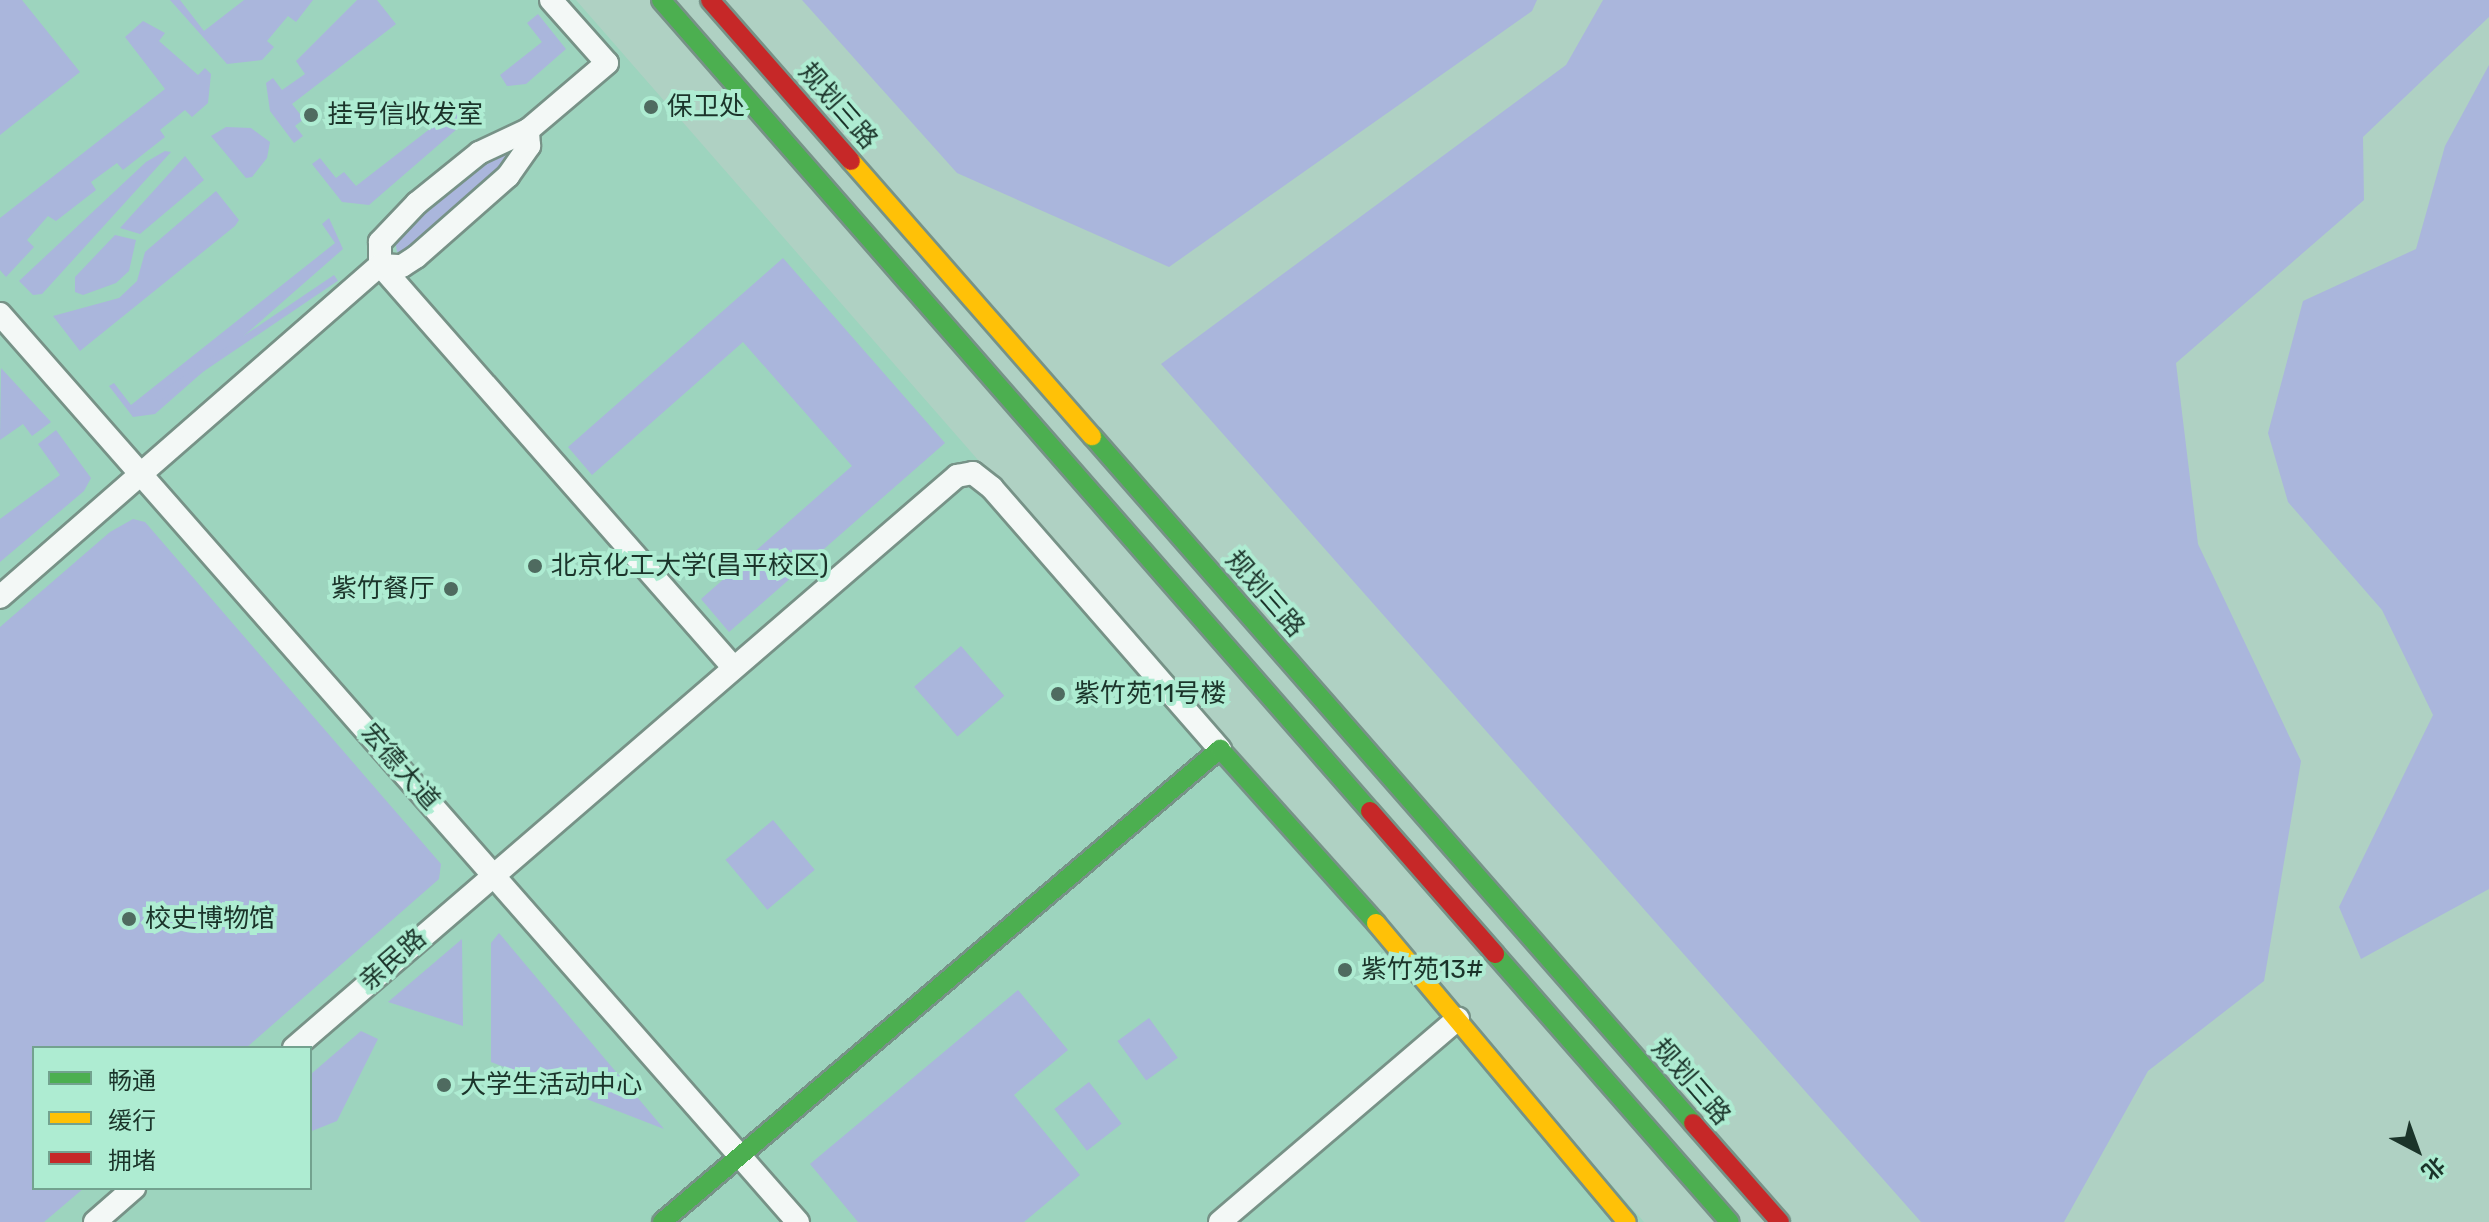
<!DOCTYPE html>
<meta charset="utf-8">
<style>
body{margin:0}
#map{position:relative;width:2489px;height:1222px;overflow:hidden;background:#afd1c3;font-family:Rubik,"Noto Sans SC",sans-serif}
div>[style]{position:absolute}
[style*='--x']{left:calc(var(--x)*1px);top:calc(var(--y)*1px);width:calc(var(--w)*1px);rotate:calc(var(--a)*1deg)}
.built>*{inset:0;background:#9dd4be}
.green>*{inset:0;background:#aab6dc;transform-origin:0 0}
.roads{filter:drop-shadow(2px 0 #779287) drop-shadow(-2px 0 #779287) drop-shadow(0 2px #779287) drop-shadow(0 -2px #779287)}
.street>*{height:22px;margin:-11px;padding:0 11px;transform-origin:11px;border-radius:11px;background:#f3f8f6}
.fast>*{height:18px;margin:-9px;padding:0 9px;transform-origin:9px;border-radius:9px;background:#4caf50}
.slow>*{height:18px;margin:-9px;padding:0 9px;transform-origin:9px;border-radius:9px;background:#ffc107}
.jam>*{height:18px;margin:-9px;padding:0 9px;transform-origin:9px;border-radius:9px;background:#c62828}
.dots>*{width:22px;height:22px;translate:-50% -50%;box-sizing:border-box;border:4px solid #aeecd2;border-radius:50%}
span{translate:-50% -50%;white-space:nowrap;text-align:center;line-height:1.15;-webkit-text-stroke:8px #aeecd2;paint-order:stroke}
.street-label{font-size:26px;color:#1b342a}
.poi-label{font-size:26px;color:#1b342a}
.left{translate:0 -50%;text-align:left}
.right{translate:-100% -50%;text-align:right}
.legend{position:absolute;left:32px;top:1046px;width:280px;height:144px;box-sizing:border-box;background:#aeecd2;border:2px solid #73a28f;margin:0;padding:10px 14px;list-style:none;font-size:24px;color:#1b342a}
.legend li{display:flex;align-items:center;gap:16px;height:40px}
.legend b{width:40px;border:2px solid #73a28f}
.north{position:absolute;left:2377px;top:1110px;width:80px;height:80px;-webkit-text-stroke:6px #aeecd2;paint-order:stroke;rotate:139deg;font-size:22px;font-weight:700;line-height:32px;text-align:center;color:#1b342a}
.north::after{content:'';display:block;margin:auto;width:28px;height:36px;background:#1b342a;clip-path:polygon(50% 0,100% 100%,50% 72%,0 100%)}
</style>
<div id="map">
<div class="built">
<i style="clip-path:polygon(evenodd,0 0,576px 0,1644px 1222px,0 1222px,0 0,34px 1048px,310px 1048px,310px 1188px,34px 1188px,34px 1048px)"></i>
</div>
<div class="green">
<i style="clip-path:polygon(0 0,22px 0,80px 72px,0 135px)"></i>
<i style="clip-path:polygon(170px 0,180px 0,204px 31px,244px 0,313px 0,296px 22px,288px 16px,267px 41px,274px 47px,262px 60px,227px 64px)"></i>
<i style="clip-path:polygon(357px 0,377px 0,396px 24px,292px 104px,304px 119px,295px 126px,303px 136px,294px 143px,270px 111px,266px 83px,273px 78px,282px 90px,305px 74px,296px 61px)"></i>
<i style="clip-path:polygon(802px 0,1537px 0,1532px 11px,1169px 267px,957px 173px)"></i>
<i style="clip-path:polygon(1603px 0,2489px 0,2489px 17px,2363px 137px,2364px 200px,2176px 363px,2198px 544px,2301px 761px,2264px 981px,2148px 1071px,2064px 1222px,1921px 1222px,1161px 364px,1566px 65px)"></i>
<i style="clip-path:polygon(538px 14px,566px 49px,526px 84px,507px 86px,500px 75px,542px 42px,527px 23px)"></i>
<i style="clip-path:polygon(143px 21px,165px 33px,159px 41px,198px 75px,205px 68px,211px 74px,208px 103px,192px 117px,185px 110px,160px 130px,165px 137px,123px 170px,117px 163px,91px 182px,96px 190px,56px 221px,48px 216px,27px 240px,34px 247px,6px 277px,0 270px,0 218px,165px 89px,125px 37px)"></i>
<i style="clip-path:polygon(2489px 65px,2489px 889px,2361px 959px,2339px 907px,2433px 715px,2382px 610px,2288px 502px,2268px 433px,2303px 301px,2416px 249px,2445px 146px)"></i>
<i style="clip-path:polygon(471px 97px,480px 109px,369px 205px,342px 202px,312px 164px,320px 158px,336px 178px,344px 172px,356px 186px)"></i>
<i style="clip-path:polygon(226px 127px,251px 128px,270px 142px,267px 158px,252px 177px,246px 178px,211px 136px)"></i>
<i style="clip-path:polygon(507px 150px,511px 152px,505px 165px,409px 250px,397px 252px,395px 240px,476px 169px)"></i>
<i style="clip-path:polygon(165px 151px,171px 152px,42px 294px,33px 295px,19px 281px,146px 162px)"></i>
<i style="clip-path:polygon(185px 156px,204px 180px,140px 234px,120px 228px)"></i>
<i style="clip-path:polygon(216px 191px,239px 220px,235px 226px,80px 351px,53px 316px,119px 298px,137px 281px,145px 252px)"></i>
<i style="clip-path:polygon(329px 218px,343px 249px,155px 414px,133px 417px,109px 386px,114px 383px,131px 405px,335px 243px,322px 224px)"></i>
<i style="clip-path:polygon(115px 235px,136px 240px,129px 271px,116px 283px,83px 295px,75px 292px,75px 277px)"></i>
<i style="clip-path:polygon(783px 258px,945px 443px,729px 632px,701px 599px,852px 466px,743px 342px,592px 475px,568px 447px)"></i>
<i style="left:334px;top:275px;width:7px;height:217px;rotate:56deg"></i>
<i style="clip-path:polygon(1px 368px,51px 422px,32px 436px,23px 424px,0 440px)"></i>
<i style="clip-path:polygon(56px 430px,91px 478px,84px 491px,0 562px,0 519px,60px 475px,38px 444px)"></i>
<i style="clip-path:polygon(133px 519px,145px 522px,441px 864px,439px 879px,246px 1048px,34px 1048px,34px 1188px,84px 1188px,44px 1222px,0 1222px,0 627px,110px 532px)"></i>
<i style="left:961px;top:646px;width:66px;height:62px;rotate:49deg"></i>
<i style="left:773px;top:820px;width:65px;height:62px;rotate:50deg"></i>
<i style="clip-path:polygon(499px 933px,664px 1129px,491px 1062px,491px 943px)"></i>
<i style="clip-path:polygon(462px 939px,463px 1026px,388px 1002px)"></i>
<i style="clip-path:polygon(1018px 990px,1068px 1050px,1014px 1095px,1080px 1175px,1024px 1222px,858px 1222px,810px 1164px)"></i>
<i style="left:1149px;top:1018px;width:49px;height:39px;rotate:54deg"></i>
<i style="clip-path:polygon(361px 1031px,378px 1039px,337px 1121px,312px 1131px,311px 1074px)"></i>
<i style="left:1089px;top:1082px;width:53px;height:44px;rotate:52deg"></i>
</div>
<div class="roads">
<div class="street">
<i style="--x:551;--y:0;--w:84;--a:48.4"></i>
<i style="--x:607;--y:63;--w:104;--a:139.7"></i>
<i style="--x:528;--y:130;--w:54;--a:154.9"></i>
<i style="--x:479;--y:153;--w:80;--a:141.1"></i>
<i style="--x:417;--y:203;--w:54;--a:133.5"></i>
<i style="--x:380;--y:242;--w:23;--a:90"></i>
<i style="--x:380;--y:265;--w:535;--a:48.71"></i>
<i style="--x:0;--y:314;--w:1209;--a:48.69"></i>
<i style="--x:0;--y:597;--w:505;--a:-41.14"></i>
<i style="--x:380;--y:265;--w:22;--a:3"></i>
<i style="--x:402;--y:266;--w:17;--a:-33"></i>
<i style="--x:416;--y:257;--w:123;--a:-41.4"></i>
<i style="--x:508;--y:176;--w:37;--a:-55"></i>
<i style="--x:529;--y:146;--w:16;--a:-94"></i>
<i style="--x:294;--y:1048;--w:876;--a:-40.79"></i>
<i style="--x:957;--y:476;--w:16;--a:-11"></i>
<i style="--x:973;--y:473;--w:24;--a:38"></i>
<i style="--x:992;--y:488;--w:347;--a:48.9"></i>
<i style="--x:95;--y:1222;--w:52;--a:-41.1"></i>
<i style="--x:1220;--y:1222;--w:313;--a:-40.5"></i>
</div>
<div class="fast">
<i style="--x:661;--y:0;--w:1077;--a:48.84"></i>
<i style="--x:1092;--y:436;--w:913;--a:48.82"></i>
<i style="--x:1495;--y:954;--w:356;--a:48.8"></i>
<i style="--x:662;--y:1222;--w:732;--a:-40.29"></i>
<i style="--x:1220;--y:749;--w:234;--a:48.1"></i>
</div>
<div class="slow">
<i style="--x:851;--y:161;--w:366;--a:48.8"></i>
<i style="--x:1376;--y:923;--w:390;--a:50"></i>
</div>
<div class="jam">
<i style="--x:710;--y:0;--w:214;--a:48.8"></i>
<i style="--x:1370;--y:811;--w:190;--a:48.8"></i>
<i style="--x:1693;--y:1123;--w:132;--a:48.7"></i>
</div>
</div>
<div class="dots">
<i style="left:651px;top:107px;background:#4f6b60"></i>
<i style="left:311px;top:115px;background:#4f6b60"></i>
<i style="left:535px;top:566px;background:#4f6b60"></i>
<i style="left:451px;top:589px;background:#4f6b60"></i>
<i style="left:1058px;top:694px;background:#4f6b60"></i>
<i style="left:129px;top:919px;background:#4f6b60"></i>
<i style="left:1345px;top:970px;background:#4f6b60"></i>
<i style="left:444px;top:1085px;background:#4f6b60"></i>
</div>
<div class="street-label">
<span style="left:838px;top:106px;rotate:49deg">规划三路</span>
<span style="left:1265px;top:594px;rotate:49deg">规划三路</span>
<span style="left:400px;top:767px;rotate:49deg">宏德大道</span>
<span style="left:393px;top:960px;rotate:-41deg">亲民路</span>
<span style="left:1691px;top:1082px;rotate:49deg">规划三路</span>
</div>
<div class="poi-label">
<span class="left" style="left:667px;top:107px">保卫处</span>
<span class="left" style="left:327px;top:115px">挂号信收发室</span>
<span class="left" style="left:551px;top:566px">北京化工大学(昌平校区)</span>
<span class="right" style="left:435px;top:589px">紫竹餐厅</span>
<span class="left" style="left:1074px;top:694px">紫竹苑11号楼</span>
<span class="left" style="left:145px;top:919px">校史博物馆</span>
<span class="left" style="left:1361px;top:970px">紫竹苑13#</span>
<span class="left" style="left:460px;top:1085px">大学生活动中心</span>
</div>
<ul class="legend">
<li><b style="height:10px;background:#4caf50"></b>畅通</li>
<li><b style="height:10px;background:#ffc107"></b>缓行</li>
<li><b style="height:10px;background:#c62828"></b>拥堵</li>
</ul>
<div class="north">北</div>
</div>
